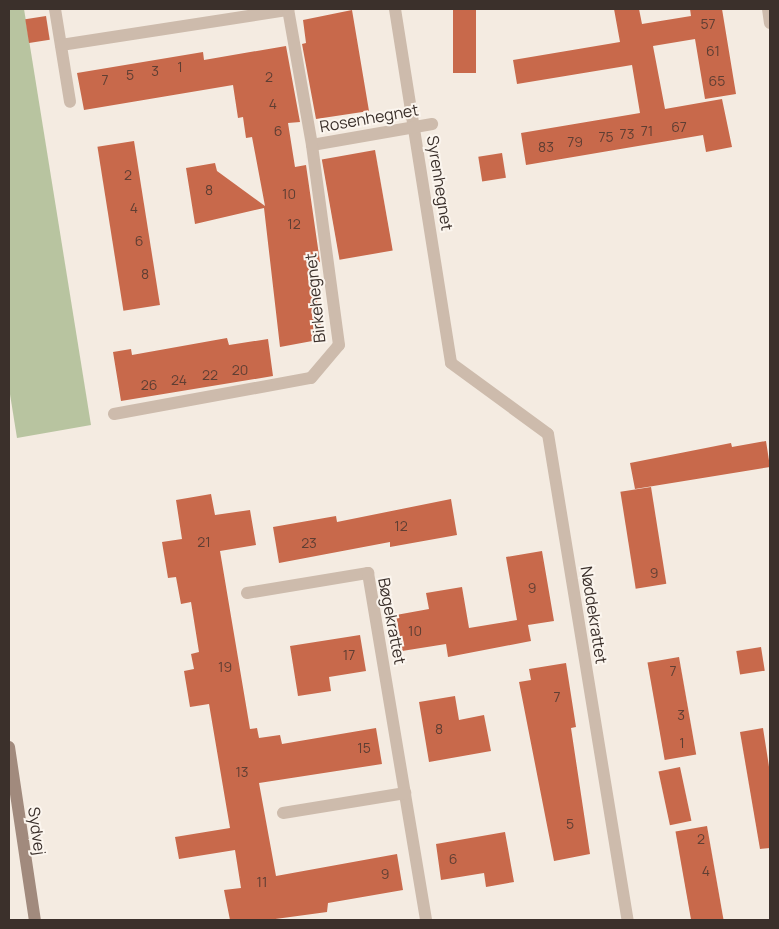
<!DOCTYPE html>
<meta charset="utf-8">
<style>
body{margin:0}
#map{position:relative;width:779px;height:929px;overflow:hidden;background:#f4ebe1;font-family:Manrope,sans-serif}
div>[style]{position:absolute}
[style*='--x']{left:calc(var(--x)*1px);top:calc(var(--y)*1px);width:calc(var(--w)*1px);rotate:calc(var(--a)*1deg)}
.green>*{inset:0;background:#b8c4a0}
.building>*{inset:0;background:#c8694b;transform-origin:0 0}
.street>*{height:12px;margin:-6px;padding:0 6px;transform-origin:6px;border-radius:6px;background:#cdbbac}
.secondary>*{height:12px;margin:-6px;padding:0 6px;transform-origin:6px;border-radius:6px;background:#a18a7d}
span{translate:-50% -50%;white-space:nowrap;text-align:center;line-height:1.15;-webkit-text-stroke:4px #fbf5ee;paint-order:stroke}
.number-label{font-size:14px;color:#5e3e33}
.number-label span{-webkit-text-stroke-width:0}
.street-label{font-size:16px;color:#3b302b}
.frame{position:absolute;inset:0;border:10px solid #3b302b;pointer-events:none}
</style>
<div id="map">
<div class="green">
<i style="clip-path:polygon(9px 9px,24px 9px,91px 425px,17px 438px,9px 388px)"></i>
</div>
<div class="building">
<i style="left:453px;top:9px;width:23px;height:64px"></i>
<i style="clip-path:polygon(614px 9px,639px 9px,642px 24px,691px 16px,690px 9px,722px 9px,736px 94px,705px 99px,695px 39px,653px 46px,665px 109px,722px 99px,732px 147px,706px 152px,703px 135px,526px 165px,521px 133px,640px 113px,632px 65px,517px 84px,513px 60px,620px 42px)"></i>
<i style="clip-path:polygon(352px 10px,369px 111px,316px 119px,302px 44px,306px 43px,303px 20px)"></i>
<i style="left:46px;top:16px;width:24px;height:21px;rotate:81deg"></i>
<i style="clip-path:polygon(286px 46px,300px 122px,288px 123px,295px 167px,306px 165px,320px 262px,311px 263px,323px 339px,280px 347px,264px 208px,195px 224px,186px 168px,215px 163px,217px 171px,265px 206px,252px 137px,246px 138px,243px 117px,238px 118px,233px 85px,84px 110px,77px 73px,203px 52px,204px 60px)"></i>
<i style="left:134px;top:141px;width:166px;height:37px;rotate:81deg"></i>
<i style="left:375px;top:150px;width:102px;height:54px;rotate:80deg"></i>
<i style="left:502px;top:153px;width:25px;height:24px;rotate:81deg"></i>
<i style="clip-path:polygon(227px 338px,229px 345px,268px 339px,273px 376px,121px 401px,113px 352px,131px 349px,132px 355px)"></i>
<i style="clip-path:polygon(766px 441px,770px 467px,635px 489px,630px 463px,731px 443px,732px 447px)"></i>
<i style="left:651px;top:487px;width:98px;height:31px;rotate:81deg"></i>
<i style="clip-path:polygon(211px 494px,215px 515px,250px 510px,256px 545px,220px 551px,250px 729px,257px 728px,259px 738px,280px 735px,282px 744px,376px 728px,382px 764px,259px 783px,276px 876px,397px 854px,403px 890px,328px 903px,327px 912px,268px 920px,230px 920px,224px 890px,241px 888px,235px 850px,179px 859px,175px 837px,230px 828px,209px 704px,190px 707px,184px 671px,194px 669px,191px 654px,199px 652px,191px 602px,181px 604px,176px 577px,168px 578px,162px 542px,182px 539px,176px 500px)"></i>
<i style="clip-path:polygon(451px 499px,457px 535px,390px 547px,390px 542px,279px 563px,273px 527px,336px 516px,337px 522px)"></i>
<i style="clip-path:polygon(542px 551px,554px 621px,528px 625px,531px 641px,448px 657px,446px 644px,402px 651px,396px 615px,429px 609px,426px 593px,462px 587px,469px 628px,517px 620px,506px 557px)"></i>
<i style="clip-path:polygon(360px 635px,366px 671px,329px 677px,331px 691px,298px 696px,290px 646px)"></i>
<i style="left:761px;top:647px;width:24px;height:25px;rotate:81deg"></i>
<i style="left:679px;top:657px;width:99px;height:32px;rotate:80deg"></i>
<i style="clip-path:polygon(566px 663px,576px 727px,571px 728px,590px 854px,554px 861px,519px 682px,531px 680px,529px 669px)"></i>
<i style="clip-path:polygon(455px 696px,459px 720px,484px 715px,491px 751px,429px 762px,419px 702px)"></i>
<i style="clip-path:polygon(763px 728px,770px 773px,770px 848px,760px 849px,740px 732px)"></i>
<i style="left:680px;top:767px;width:55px;height:22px;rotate:78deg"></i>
<i style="left:707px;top:826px;width:95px;height:32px;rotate:80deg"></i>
<i style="clip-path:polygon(505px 832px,514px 882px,486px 887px,484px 873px,441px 880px,436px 844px)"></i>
</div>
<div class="street">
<i style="--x:55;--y:9;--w:94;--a:80.8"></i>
<i style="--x:395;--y:9;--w:358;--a:81"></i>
<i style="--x:451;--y:363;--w:120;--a:36.2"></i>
<i style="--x:548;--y:434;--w:493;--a:80.7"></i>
<i style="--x:768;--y:9;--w:14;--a:82"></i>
<i style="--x:61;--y:45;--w:230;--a:-8.8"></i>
<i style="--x:312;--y:145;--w:122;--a:-9.9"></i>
<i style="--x:114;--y:414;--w:200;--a:-10.4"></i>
<i style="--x:311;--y:378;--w:43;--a:-49.7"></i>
<i style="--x:339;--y:345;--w:202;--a:-97.7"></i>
<i style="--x:312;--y:145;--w:138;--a:-100"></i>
<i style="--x:247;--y:593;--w:123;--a:-9.4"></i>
<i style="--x:368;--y:573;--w:352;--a:80.5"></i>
<i style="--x:283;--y:813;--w:124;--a:-9.3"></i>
</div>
<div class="secondary">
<i style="--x:9;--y:747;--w:175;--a:81.5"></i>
</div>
<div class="number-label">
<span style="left:708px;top:24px">57</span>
<span style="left:713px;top:51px">61</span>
<span style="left:180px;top:67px">1</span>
<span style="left:155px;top:71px">3</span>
<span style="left:130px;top:75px">5</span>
<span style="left:269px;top:77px">2</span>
<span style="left:105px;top:80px">7</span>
<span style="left:717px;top:81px">65</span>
<span style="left:273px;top:104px">4</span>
<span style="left:679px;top:127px">67</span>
<span style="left:278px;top:131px">6</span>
<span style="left:647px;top:131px">71</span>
<span style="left:627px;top:134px">73</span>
<span style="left:606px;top:137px">75</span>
<span style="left:575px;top:142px">79</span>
<span style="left:546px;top:147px">83</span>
<span style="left:128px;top:175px">2</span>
<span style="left:209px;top:190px">8</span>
<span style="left:289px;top:194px">10</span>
<span style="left:134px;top:208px">4</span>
<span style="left:294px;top:224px">12</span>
<span style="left:139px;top:241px">6</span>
<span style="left:145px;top:274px">8</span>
<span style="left:240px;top:370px">20</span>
<span style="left:210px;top:375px">22</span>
<span style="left:179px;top:380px">24</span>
<span style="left:149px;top:385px">26</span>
<span style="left:401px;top:526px">12</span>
<span style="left:204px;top:542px">21</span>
<span style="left:309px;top:543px">23</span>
<span style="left:654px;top:573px">9</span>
<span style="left:532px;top:588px">9</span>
<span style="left:415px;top:631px">10</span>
<span style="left:349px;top:655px">17</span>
<span style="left:225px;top:667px">19</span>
<span style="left:673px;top:671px">7</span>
<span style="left:557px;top:697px">7</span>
<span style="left:681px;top:715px">3</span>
<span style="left:439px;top:729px">8</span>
<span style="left:682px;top:743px">1</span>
<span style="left:364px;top:748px">15</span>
<span style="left:242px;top:772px">13</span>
<span style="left:570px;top:824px">5</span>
<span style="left:701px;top:839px">2</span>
<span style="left:453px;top:859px">6</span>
<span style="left:706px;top:871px">4</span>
<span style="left:385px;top:874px">9</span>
<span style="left:262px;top:882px">11</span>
</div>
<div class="street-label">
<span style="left:369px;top:118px;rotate:-10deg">Rosenhegnet</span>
<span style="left:440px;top:183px;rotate:81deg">Syrenhegnet</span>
<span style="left:315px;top:298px;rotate:-96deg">Birkehegnet</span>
<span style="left:594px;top:615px;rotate:81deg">Nøddekrattet</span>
<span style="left:392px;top:621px;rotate:79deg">Bøgekrattet</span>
<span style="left:37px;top:831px;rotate:82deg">Sydvej</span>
</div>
<div class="frame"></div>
</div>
